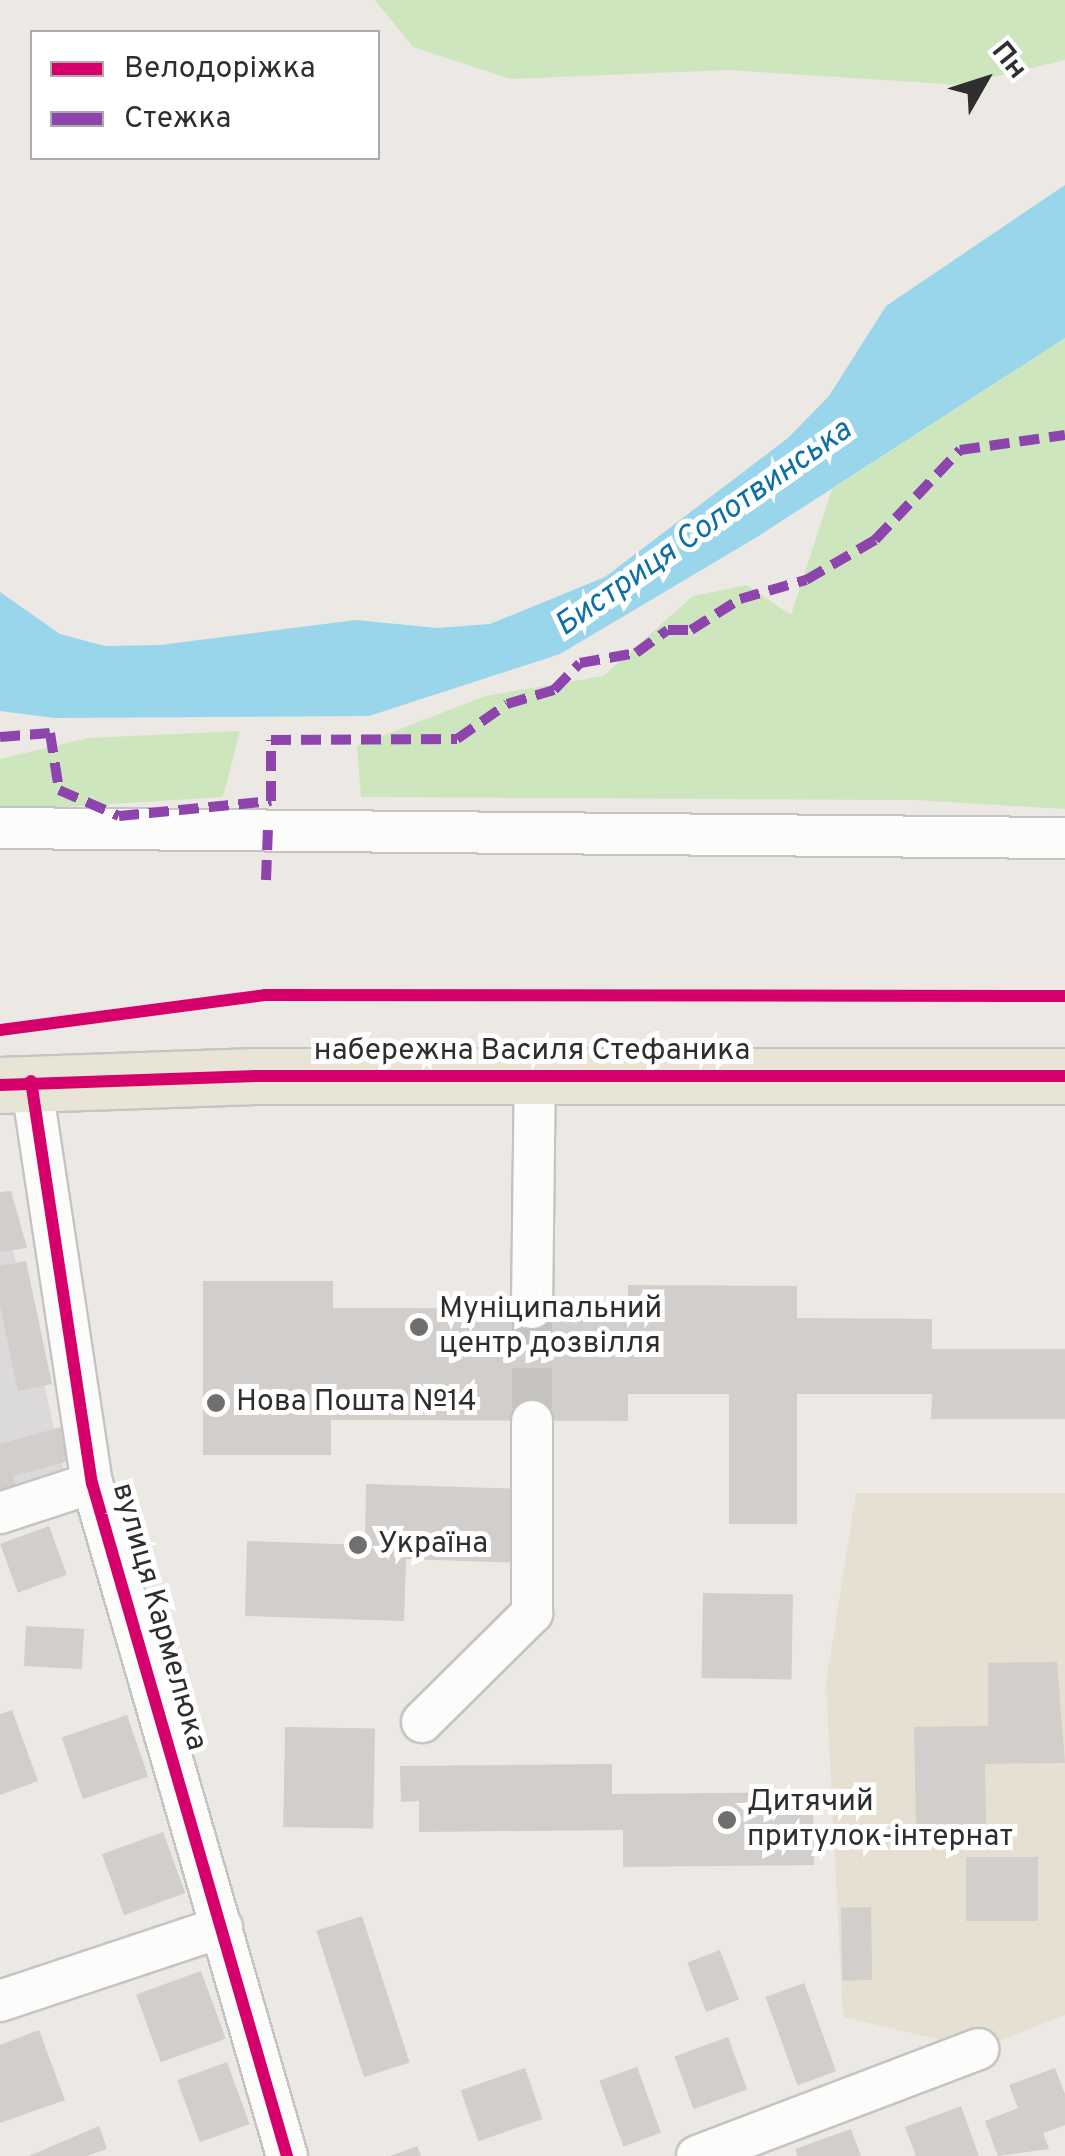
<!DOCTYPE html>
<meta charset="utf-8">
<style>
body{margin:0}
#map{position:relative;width:1065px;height:2156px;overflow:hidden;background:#ece8e4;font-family:Overpass,sans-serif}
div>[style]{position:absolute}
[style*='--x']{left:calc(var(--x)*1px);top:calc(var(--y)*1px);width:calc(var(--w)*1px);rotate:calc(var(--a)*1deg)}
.industrial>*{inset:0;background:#dcd9db}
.education>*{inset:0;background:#e6e0d3}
.green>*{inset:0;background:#cee6be}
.water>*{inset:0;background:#99d6ec}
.building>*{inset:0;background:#d1cecb;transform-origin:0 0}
.street-tunnel>*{height:40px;margin-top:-20px;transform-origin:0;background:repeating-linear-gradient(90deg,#c6c3c0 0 40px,transparent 0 60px)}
.roads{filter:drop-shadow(2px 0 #c5c4c5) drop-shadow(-2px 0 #c5c4c5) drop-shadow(0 2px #c5c4c5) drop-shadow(0 -2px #c5c4c5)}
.street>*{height:40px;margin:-20px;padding:0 20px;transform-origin:20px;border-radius:20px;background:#fcfcfb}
.primary>*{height:55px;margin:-27.5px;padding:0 27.5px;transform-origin:27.5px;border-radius:27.5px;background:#e8e4d6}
.quiet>*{height:10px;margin-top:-5px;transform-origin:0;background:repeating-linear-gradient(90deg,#8e44ad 0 20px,transparent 0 30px)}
.cycleway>*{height:12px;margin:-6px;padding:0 6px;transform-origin:6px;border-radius:6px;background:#d6006c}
.dots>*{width:28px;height:28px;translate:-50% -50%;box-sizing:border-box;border:5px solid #fff;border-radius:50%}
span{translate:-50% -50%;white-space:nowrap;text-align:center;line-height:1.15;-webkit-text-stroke:10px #fff;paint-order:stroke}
.street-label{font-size:30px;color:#2e2e2e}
.poi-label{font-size:30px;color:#2e2e2e}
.left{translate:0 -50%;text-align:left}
.water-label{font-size:32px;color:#0d6fa3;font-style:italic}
.legend{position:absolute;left:30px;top:30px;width:350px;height:130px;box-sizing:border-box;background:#fff;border:2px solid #ababab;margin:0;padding:12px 18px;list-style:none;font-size:30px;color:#2e2e2e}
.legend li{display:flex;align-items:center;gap:20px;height:50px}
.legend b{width:50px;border:2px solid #ababab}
.north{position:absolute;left:935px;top:30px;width:100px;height:100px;-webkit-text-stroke:8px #fff;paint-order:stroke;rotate:51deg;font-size:28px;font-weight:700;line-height:40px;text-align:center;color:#2e2e2e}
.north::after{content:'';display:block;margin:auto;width:35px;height:45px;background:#2e2e2e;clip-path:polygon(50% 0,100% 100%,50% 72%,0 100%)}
</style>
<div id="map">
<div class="industrial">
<i style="clip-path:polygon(0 1193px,64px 1471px,0 1495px)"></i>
</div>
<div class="education">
<i style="clip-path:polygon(856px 1493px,1065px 1493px,1065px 2015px,978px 2049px,843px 2017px,826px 1683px)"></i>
</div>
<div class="green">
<i style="clip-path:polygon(375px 0,1065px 0,1065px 60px,961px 85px,728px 70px,511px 79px,413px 47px)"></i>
<i style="clip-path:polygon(1065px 338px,1065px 809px,914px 800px,361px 797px,357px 746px,485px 696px,603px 676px,693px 596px,747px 585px,791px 615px,832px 489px)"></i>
<i style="clip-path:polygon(240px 731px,223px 797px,0 811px,0 759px,88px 738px)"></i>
</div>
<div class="water">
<i style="clip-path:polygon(1065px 185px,1065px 338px,757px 537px,560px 654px,369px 716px,55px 718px,0 711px,0 592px,60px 634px,105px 646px,160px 645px,356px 620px,437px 628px,490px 624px,605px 577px,788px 438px,829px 396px,886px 306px)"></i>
</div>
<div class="building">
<i style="clip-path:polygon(11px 1191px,27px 1248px,0 1252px,0 1192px)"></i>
<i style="clip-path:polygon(26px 1261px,52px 1384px,18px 1391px,0 1305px,0 1266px)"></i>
<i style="clip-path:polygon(203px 1281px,333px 1281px,333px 1308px,628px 1309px,628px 1285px,797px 1286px,797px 1318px,932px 1319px,932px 1349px,1065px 1349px,1065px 1419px,931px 1419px,932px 1394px,797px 1394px,797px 1524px,729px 1524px,729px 1394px,628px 1394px,628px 1421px,331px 1420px,331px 1455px,203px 1455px)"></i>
<i style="clip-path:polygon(65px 1426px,73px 1460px,13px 1476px,17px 1490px,0 1494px,0 1444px)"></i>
<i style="clip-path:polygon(366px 1484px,530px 1489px,528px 1563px,406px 1559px,404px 1621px,245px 1616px,247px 1541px,365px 1545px)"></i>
<i style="left:49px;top:1526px;width:52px;height:52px;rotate:70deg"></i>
<i style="left:703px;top:1593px;width:90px;height:85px;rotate:1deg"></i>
<i style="left:26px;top:1626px;width:58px;height:40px;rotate:3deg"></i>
<i style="clip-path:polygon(1057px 1662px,1065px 1763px,985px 1764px,986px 1826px,916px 1827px,914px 1727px,988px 1726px,988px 1663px)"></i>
<i style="clip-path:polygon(12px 1710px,38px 1781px,0 1795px,0 1714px)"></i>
<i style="left:127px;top:1715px;width:65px;height:69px;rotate:71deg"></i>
<i style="left:285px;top:1727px;width:90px;height:100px;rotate:1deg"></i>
<i style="clip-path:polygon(612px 1764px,612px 1794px,813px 1792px,814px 1865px,623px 1867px,623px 1830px,419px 1832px,419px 1801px,401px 1802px,400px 1766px)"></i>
<i style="left:163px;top:1832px;width:65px;height:65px;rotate:70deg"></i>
<i style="left:966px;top:1857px;width:72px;height:64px"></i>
<i style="left:871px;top:1907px;width:73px;height:30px;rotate:89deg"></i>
<i style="left:362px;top:1916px;width:154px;height:48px;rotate:72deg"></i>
<i style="left:720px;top:1950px;width:53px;height:35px;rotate:69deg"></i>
<i style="left:201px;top:1971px;width:72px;height:69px;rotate:70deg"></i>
<i style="left:804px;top:1983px;width:94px;height:41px;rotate:70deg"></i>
<i style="clip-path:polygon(39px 2030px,65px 2100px,0 2123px,0 2045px)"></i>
<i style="left:728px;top:2037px;width:56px;height:57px;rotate:70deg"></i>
<i style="left:227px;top:2062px;width:66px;height:53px;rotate:70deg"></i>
<i style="left:637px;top:2067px;width:70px;height:40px;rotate:70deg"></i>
<i style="left:525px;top:2068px;width:54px;height:68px;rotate:71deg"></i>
<i style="clip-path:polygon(1055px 2068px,1065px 2094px,1065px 2125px,1043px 2133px,1049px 2149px,998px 2156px,985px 2121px,1018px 2108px,1009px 2085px)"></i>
<i style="clip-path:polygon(961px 2106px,979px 2156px,916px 2156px,905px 2127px)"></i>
<i style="clip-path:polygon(99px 2126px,107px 2149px,87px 2156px,29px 2156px)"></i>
<i style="clip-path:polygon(851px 2129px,861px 2156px,798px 2156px,795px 2149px)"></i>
<i style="clip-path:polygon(417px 2146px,421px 2156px,390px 2156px)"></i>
</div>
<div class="street-tunnel">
<i style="--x:532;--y:1308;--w:113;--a:90"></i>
</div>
<div class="roads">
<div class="street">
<i style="--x:0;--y:828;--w:1065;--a:0.54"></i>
<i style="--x:31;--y:1081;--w:407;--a:81.4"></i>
<i style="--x:92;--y:1483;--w:701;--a:73.84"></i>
<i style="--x:532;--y:1308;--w:230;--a:-89.3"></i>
<i style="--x:0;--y:1513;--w:97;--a:-18.1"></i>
<i style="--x:422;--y:1722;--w:155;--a:-44.7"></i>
<i style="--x:532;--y:1613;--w:192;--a:-90"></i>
<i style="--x:0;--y:2001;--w:234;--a:-18.4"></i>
<i style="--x:697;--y:2156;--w:301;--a:-20.8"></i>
</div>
<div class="primary">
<i style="--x:0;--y:1085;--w:256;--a:-2"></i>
<i style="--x:256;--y:1076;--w:809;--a:0"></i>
</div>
</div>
<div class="quiet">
<i style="--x:0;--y:737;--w:50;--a:-4.6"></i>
<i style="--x:50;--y:733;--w:58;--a:81"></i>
<i style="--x:59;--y:790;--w:65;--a:23.4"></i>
<i style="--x:119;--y:816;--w:153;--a:-5.6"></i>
<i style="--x:271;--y:801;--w:61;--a:-90"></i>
<i style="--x:271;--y:740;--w:186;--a:-0.3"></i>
<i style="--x:457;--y:739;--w:61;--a:-35"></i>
<i style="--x:507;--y:704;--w:49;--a:-16.6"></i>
<i style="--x:554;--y:690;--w:37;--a:-46"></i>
<i style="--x:580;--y:663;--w:57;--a:-10.1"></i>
<i style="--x:636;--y:653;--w:39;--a:-36"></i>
<i style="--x:668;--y:630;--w:23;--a:0"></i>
<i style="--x:691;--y:630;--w:58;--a:-32.3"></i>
<i style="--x:740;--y:599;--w:69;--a:-16.1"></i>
<i style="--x:806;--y:580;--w:80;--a:-30.1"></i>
<i style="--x:875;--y:540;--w:124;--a:-46.6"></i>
<i style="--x:960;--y:450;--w:106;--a:-8.1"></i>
<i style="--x:266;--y:880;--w:52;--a:-87.8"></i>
</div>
<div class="cycleway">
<i style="--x:0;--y:1030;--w:267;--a:-7.5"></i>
<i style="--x:265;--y:995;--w:800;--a:0.07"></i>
<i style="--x:31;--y:1081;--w:407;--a:81.4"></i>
<i style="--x:92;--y:1483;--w:701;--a:73.84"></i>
<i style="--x:0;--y:1085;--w:256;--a:-2"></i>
<i style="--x:256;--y:1076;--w:809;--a:0"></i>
</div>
<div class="dots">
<i style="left:419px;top:1327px;background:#706f6e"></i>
<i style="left:216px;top:1403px;background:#706f6e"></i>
<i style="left:358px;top:1545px;background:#706f6e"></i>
<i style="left:727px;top:1820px;background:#706f6e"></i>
</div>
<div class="street-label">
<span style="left:532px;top:1052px">набережна Василя Стефаника</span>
<span style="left:158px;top:1617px;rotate:74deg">вулиця Кармелюка</span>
</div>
<div class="poi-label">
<span class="left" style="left:439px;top:1327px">Муніципальний<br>центр дозвілля</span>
<span class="left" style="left:236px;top:1403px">Нова Пошта №14</span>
<span class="left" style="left:378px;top:1545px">Україна</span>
<span class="left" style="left:747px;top:1820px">Дитячий<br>притулок-інтернат</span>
</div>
<div class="water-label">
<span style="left:704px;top:529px;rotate:-35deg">Бистриця Солотвинська</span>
</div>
<ul class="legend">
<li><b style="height:12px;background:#d6006c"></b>Велодоріжка</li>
<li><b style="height:12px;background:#8e44ad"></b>Стежка</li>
</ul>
<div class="north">Пн</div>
</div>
